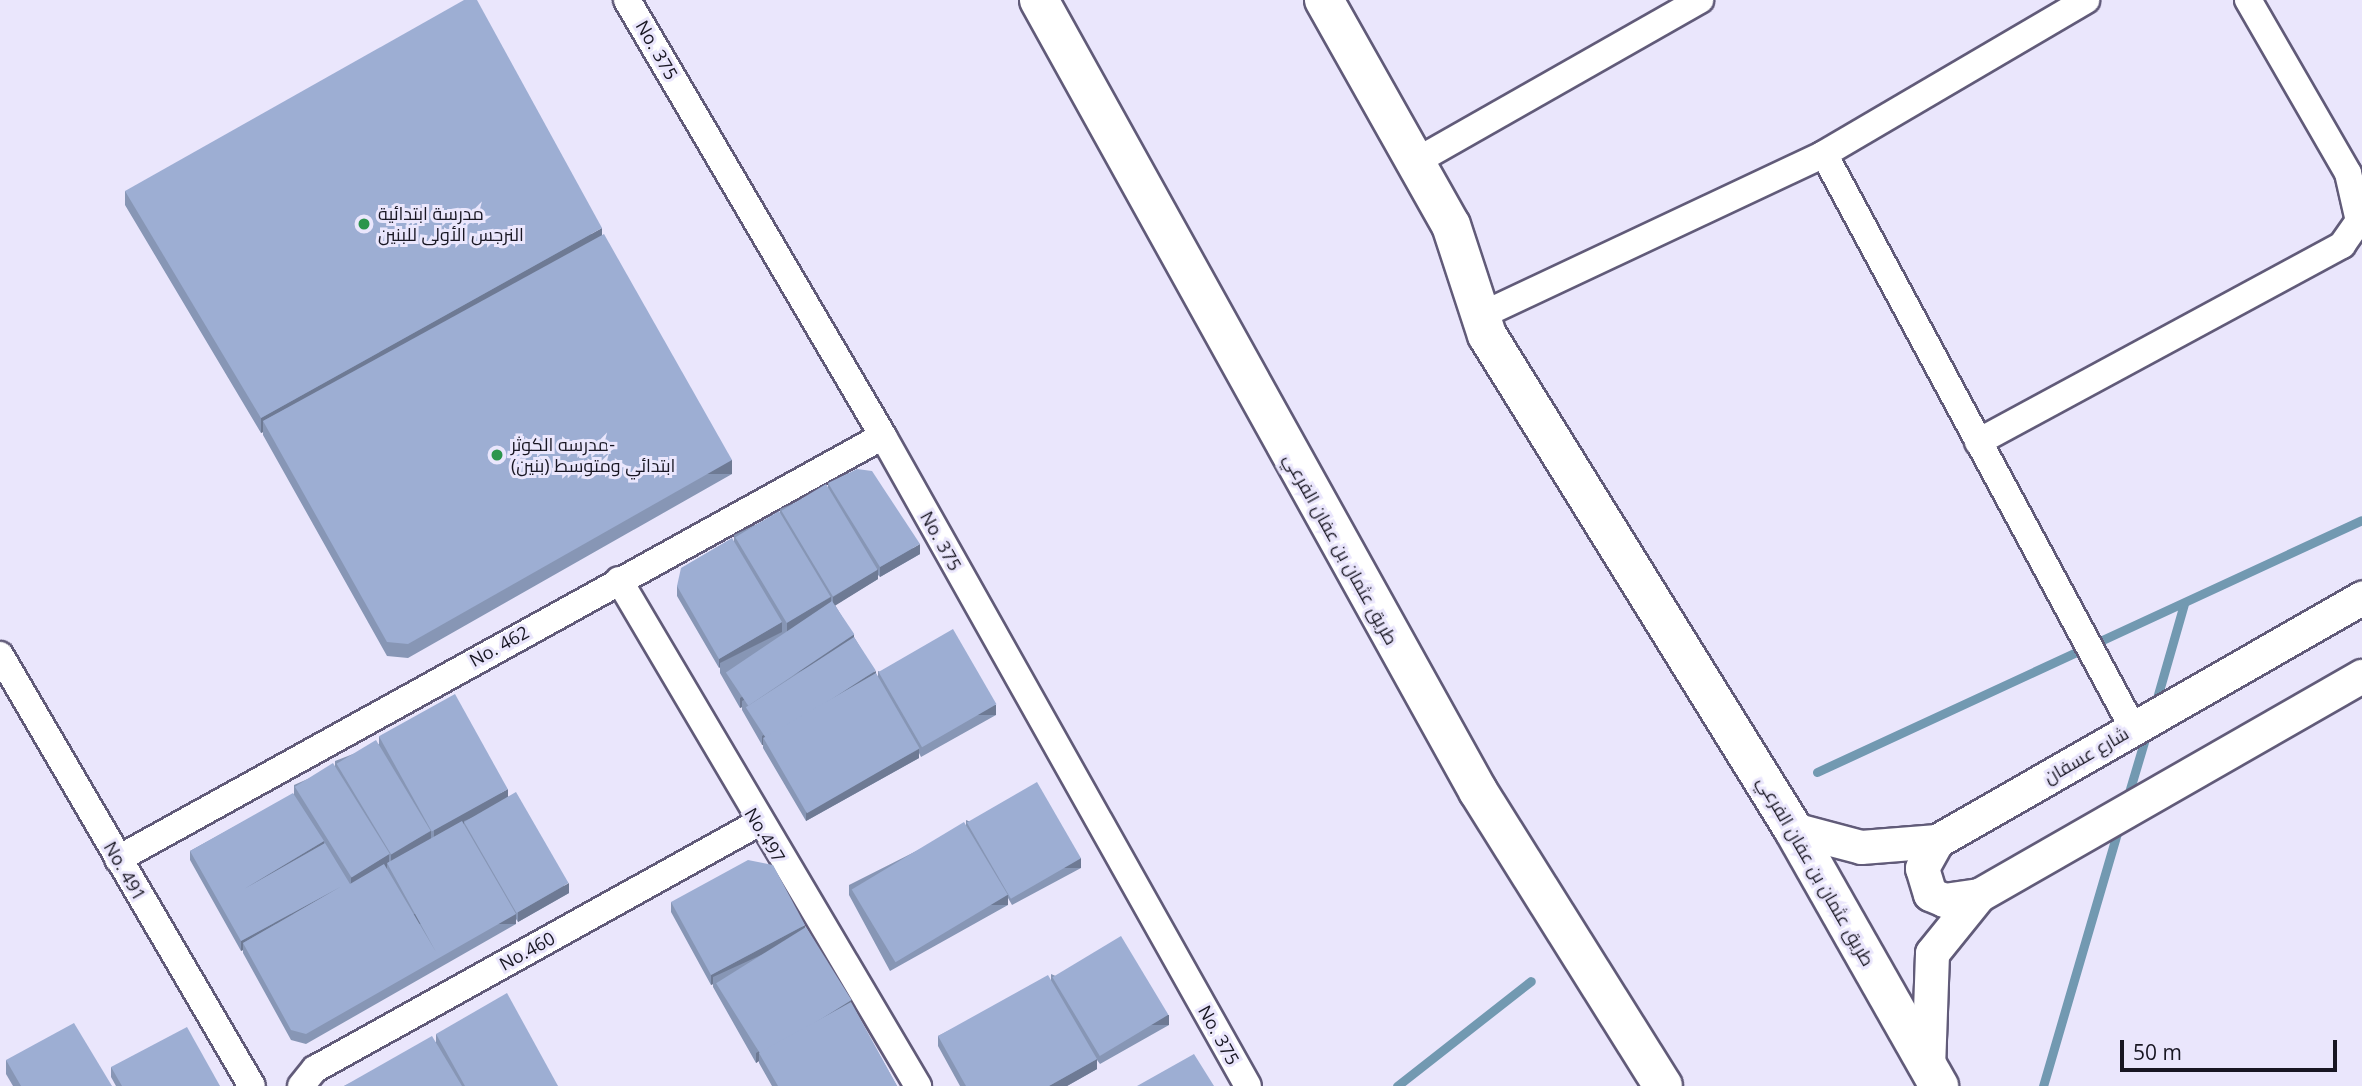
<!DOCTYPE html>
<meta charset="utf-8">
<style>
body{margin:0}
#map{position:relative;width:2362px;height:1086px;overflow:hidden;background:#eae6fc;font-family:"Open Sans",Cairo,sans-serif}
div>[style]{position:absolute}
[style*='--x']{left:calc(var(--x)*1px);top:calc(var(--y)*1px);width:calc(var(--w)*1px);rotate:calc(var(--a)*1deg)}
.stream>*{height:9px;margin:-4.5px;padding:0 4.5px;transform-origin:4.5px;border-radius:4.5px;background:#7299b1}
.roads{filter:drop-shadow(2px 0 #615b79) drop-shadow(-2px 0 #615b79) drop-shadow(0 2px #615b79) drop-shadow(0 -2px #615b79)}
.minor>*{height:26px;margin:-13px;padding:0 13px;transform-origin:13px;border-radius:13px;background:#fff}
.tertiary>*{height:33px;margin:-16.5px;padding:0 16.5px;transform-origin:16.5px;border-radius:16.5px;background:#fff}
.secondary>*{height:38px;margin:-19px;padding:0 19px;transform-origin:19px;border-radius:19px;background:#fff}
.wall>*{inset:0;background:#8796b5}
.shaded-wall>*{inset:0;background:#6e7a94;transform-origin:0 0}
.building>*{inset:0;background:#9daed3;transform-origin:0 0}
.dots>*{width:19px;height:19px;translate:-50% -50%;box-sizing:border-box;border:4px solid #eae6fc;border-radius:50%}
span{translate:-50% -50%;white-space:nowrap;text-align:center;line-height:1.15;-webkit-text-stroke:6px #eae6fc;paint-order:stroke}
.street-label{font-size:18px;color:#181622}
.poi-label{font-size:18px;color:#181622}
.left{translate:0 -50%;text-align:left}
.scale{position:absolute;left:2120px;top:1040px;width:217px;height:32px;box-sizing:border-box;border:4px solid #181622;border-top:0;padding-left:9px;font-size:21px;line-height:24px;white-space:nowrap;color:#181622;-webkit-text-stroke:5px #eae6fc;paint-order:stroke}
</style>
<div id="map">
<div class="stream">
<i style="--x:2155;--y:705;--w:105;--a:-74"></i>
<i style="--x:1817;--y:772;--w:600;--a:-24.82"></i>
<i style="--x:2127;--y:799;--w:70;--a:-73.4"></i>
<i style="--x:1397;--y:1086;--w:170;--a:-38.1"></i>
<i style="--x:2043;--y:1086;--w:271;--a:-73.7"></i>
</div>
<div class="roads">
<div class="minor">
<i style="--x:627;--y:0;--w:506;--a:59.58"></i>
<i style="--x:883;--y:436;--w:745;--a:60.68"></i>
<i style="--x:1824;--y:154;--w:652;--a:61.71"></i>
<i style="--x:1415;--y:162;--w:328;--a:-29.6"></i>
<i style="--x:1480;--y:316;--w:380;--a:-25.2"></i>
<i style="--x:1824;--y:154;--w:304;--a:-30.4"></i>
<i style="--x:1978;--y:442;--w:414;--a:-28.4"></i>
<i style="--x:2342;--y:245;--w:29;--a:-55"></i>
<i style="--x:2359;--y:221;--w:49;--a:-102.9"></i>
<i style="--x:2348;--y:173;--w:200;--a:-120"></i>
<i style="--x:619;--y:580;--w:588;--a:59.42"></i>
<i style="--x:0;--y:655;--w:499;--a:59.7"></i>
<i style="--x:118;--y:859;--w:874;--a:-28.94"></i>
<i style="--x:301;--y:1086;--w:22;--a:-51"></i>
<i style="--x:315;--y:1069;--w:507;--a:-29.04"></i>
</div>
<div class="tertiary">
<i style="--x:1793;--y:829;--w:70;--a:14.8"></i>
<i style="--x:1861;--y:847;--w:76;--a:-4.5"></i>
<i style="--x:1937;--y:841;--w:490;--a:-29.8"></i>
<i style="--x:1937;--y:841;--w:31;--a:119"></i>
<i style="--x:1922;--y:868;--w:27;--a:73"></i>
<i style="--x:1930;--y:894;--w:15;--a:23"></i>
<i style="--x:1944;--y:900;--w:35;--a:-8"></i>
<i style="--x:1928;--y:1068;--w:115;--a:-88"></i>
<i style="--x:1932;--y:953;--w:75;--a:-51"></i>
<i style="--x:1979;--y:895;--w:441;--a:-29.8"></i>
</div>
<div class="secondary">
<i style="--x:1039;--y:0;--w:905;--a:60.97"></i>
<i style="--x:1478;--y:791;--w:348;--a:57.9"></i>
<i style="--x:1324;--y:0;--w:258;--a:60.6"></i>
<i style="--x:1451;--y:225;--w:116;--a:71.9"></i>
<i style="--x:1487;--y:335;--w:581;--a:58.22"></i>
<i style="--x:1793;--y:829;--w:296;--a:60.4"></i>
</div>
</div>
<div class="wall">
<i style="clip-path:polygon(125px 191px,602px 235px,732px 474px,408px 658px,387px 656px,263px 435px,263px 432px,261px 433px,125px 205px)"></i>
<i style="clip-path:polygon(828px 483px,920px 554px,880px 577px,878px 575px,878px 579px,835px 605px,876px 674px,878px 677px,878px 671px,996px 715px,921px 757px,919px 753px,919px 758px,806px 821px,763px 748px,763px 745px,762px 745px,742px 710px,742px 707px,740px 708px,720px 673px,720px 667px,719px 668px,677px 596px,677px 586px,734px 541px,734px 535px,780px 513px,780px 509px,828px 489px)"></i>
<i style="clip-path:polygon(379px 736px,508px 796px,569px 893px,518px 922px,516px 919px,516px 924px,306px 1044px,291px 1040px,243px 953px,243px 950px,241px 951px,190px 860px,190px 851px,294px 794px,294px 785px,335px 767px,335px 761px,379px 744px)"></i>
<i style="clip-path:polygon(966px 820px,1081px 868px,1012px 905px,1008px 898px,1008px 905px,890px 971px,849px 895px,849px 885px,966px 826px)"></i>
<i style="clip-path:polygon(671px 902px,805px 927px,851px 1004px,897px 1086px,772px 1086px,759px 1063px,759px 1061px,756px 1063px,713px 987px,713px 984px,711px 985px,671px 912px)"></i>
<i style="clip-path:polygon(1051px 974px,1169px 1025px,1100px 1064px,1097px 1060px,1097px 1069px,1067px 1086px,960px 1086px,938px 1046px,938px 1036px,1051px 980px)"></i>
<i style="clip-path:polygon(436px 1034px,558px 1086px,344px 1086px,436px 1042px)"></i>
<i style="clip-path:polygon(6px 1060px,112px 1086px,13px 1086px,6px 1074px)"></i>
<i style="clip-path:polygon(111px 1067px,220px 1086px,116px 1086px,111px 1077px)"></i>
</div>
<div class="shaded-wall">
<i style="clip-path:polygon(602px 228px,602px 243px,263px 421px,263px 432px,261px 433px,261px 418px)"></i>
<i style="left:732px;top:460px;width:14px;height:373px;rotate:90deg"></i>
<i style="clip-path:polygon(920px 544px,920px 554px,880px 577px,880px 567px)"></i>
<i style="clip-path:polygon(878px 569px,878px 579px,833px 607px,833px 597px)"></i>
<i style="clip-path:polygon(831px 597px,831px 607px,787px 632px,787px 622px)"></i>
<i style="clip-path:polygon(782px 622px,782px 632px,720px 663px,720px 667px,719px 668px,719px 659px)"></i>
<i style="clip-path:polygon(854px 634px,854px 644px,742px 701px,742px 707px,740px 708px,740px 698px)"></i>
<i style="clip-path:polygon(876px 671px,876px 681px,763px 738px,763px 745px,762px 745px,762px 736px)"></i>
<i style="left:996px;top:705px;width:10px;height:86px;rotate:90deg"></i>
<i style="clip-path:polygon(919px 749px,919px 758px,806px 821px,806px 811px)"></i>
<i style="clip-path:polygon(508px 789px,508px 803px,464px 821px,464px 827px,434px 844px,434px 829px)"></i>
<i style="clip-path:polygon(431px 831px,431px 845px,391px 867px,391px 853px)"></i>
<i style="clip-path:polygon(324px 841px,324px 851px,244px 889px)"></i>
<i style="clip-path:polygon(389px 854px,389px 866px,387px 863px,387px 869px,351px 891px,351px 877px)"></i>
<i style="left:1081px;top:858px;width:10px;height:78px;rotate:90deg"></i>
<i style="clip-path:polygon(569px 883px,569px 893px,518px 922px,518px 912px)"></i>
<i style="clip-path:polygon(342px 886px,243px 943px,243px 950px,241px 951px,241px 941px)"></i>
<i style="left:1008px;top:895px;width:10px;height:135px;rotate:90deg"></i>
<i style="left:516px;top:914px;width:10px;height:242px;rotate:90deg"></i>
<i style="clip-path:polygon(805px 925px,805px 935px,713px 977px,713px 984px,711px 985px,711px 975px)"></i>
<i style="clip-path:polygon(851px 1000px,851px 1010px,759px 1053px,759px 1061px,756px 1063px,756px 1053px)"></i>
<i style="left:1169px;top:1015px;width:10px;height:79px;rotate:90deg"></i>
<i style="clip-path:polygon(1097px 1059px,1097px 1069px,1067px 1086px,1049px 1086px)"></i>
</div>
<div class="building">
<i style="clip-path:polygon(464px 0,477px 0,602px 228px,261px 418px,125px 191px)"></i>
<i style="clip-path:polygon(604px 234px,732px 460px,408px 644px,387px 642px,263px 421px)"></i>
<i style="clip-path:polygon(857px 469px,872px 471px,920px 544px,880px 567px,828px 483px)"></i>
<i style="left:826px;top:484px;width:100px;height:52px;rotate:59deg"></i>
<i style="left:779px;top:511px;width:100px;height:51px;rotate:59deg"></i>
<i style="clip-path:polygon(732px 538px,782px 622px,719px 659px,677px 586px,681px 568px)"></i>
<i style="left:832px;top:601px;width:40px;height:128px;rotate:56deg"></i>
<i style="left:953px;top:629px;width:87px;height:86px;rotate:60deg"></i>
<i style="left:854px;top:637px;width:40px;height:129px;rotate:57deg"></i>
<i style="left:876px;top:673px;width:87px;height:130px;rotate:60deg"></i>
<i style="left:455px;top:694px;width:109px;height:87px;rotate:61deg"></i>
<i style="left:376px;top:740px;width:106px;height:46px;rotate:59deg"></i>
<i style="left:333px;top:763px;width:107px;height:45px;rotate:58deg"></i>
<i style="left:1037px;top:782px;width:88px;height:81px;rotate:60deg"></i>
<i style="left:516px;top:792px;width:105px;height:60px;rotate:60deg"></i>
<i style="clip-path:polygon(293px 793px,324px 841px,244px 889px,325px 843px,350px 884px,384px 864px,436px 952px,387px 863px,462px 821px,516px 914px,306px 1034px,291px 1030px,243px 943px,342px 886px,241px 941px,190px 851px)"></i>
<i style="left:964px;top:822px;width:85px;height:131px;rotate:59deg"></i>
<i style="clip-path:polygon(748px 860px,773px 865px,805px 925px,711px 975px,671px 902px)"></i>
<i style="left:806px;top:927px;width:86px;height:106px;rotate:58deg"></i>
<i style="left:1121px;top:936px;width:92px;height:80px;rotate:59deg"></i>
<i style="clip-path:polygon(1048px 975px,1097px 1059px,1049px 1086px,966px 1086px,938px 1036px)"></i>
<i style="clip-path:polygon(507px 993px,558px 1086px,465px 1086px,436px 1034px)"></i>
<i style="clip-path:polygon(851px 1002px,897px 1086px,778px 1086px,759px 1053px)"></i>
<i style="clip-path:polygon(74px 1023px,112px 1086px,21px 1086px,6px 1060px)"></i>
<i style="clip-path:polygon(187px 1027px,220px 1086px,122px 1086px,111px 1067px)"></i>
<i style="clip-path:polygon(432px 1036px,462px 1086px,344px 1086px)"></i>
<i style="clip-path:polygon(1194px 1054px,1214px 1086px,1137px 1086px)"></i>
</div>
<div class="dots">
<i style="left:364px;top:224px;background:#2c954c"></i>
<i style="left:497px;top:455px;background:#2c954c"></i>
</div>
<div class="street-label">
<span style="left:657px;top:50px;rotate:60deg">No. 375</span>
<span style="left:941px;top:541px;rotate:61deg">No. 375</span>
<span style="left:1341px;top:549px;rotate:61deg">طريق عثمان بن عفان الفرعي</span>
<span style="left:499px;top:646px;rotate:-29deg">No. 462</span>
<span style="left:2086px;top:755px;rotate:-30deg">شارع عسفان</span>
<span style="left:765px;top:835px;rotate:59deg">No.497</span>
<span style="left:125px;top:871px;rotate:60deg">No. 491</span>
<span style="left:1816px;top:871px;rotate:60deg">طريق عثمان بن عفان الفرعي</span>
<span style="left:527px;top:951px;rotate:-29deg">No.460</span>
<span style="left:1219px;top:1035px;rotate:61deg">No. 375</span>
</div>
<div class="poi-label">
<span class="left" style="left:378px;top:224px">مدرسة ابتدائية<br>النرجس الأولى للبنين</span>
<span class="left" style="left:511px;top:455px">مدرسه الكوثر-<br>ابتدائي ومتوسط (بنين)</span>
</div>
<div class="scale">50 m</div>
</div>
